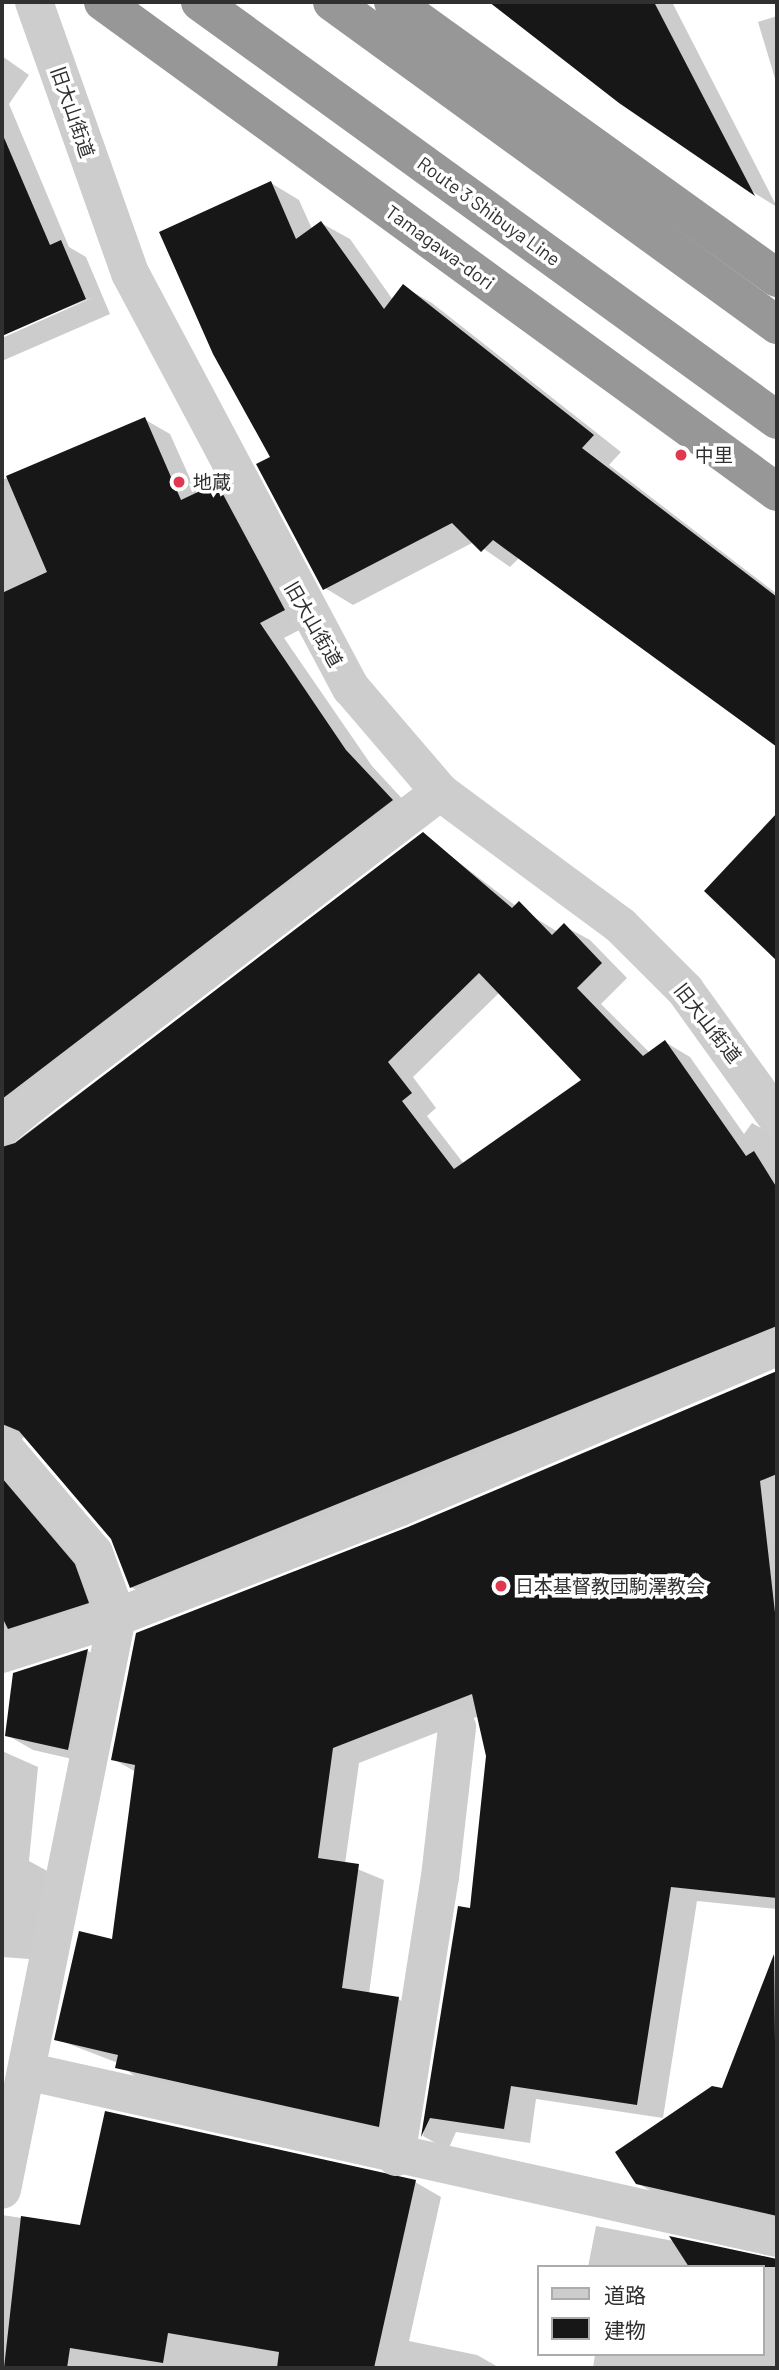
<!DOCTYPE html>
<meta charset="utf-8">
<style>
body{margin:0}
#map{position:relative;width:779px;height:2370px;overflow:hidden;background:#fff;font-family:Barlow,"Noto Sans JP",sans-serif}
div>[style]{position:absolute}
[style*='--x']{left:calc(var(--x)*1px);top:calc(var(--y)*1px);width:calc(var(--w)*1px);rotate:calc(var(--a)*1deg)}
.shadow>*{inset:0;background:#0003}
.building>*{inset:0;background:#171717}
.minor>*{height:38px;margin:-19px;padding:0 19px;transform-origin:19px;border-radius:19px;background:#cdcdcd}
.highway>*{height:38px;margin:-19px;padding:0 19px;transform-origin:19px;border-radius:19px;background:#979797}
.dots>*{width:19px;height:19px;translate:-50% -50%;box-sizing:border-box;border:4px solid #fff;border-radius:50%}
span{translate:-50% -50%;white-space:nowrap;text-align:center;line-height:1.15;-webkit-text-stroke:7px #fff;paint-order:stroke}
.street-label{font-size:19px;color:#303030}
.poi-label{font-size:19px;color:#303030}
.left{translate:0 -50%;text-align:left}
.frame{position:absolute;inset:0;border:4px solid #303030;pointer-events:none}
.legend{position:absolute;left:537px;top:2265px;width:228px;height:91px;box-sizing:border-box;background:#fff;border:2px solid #acacac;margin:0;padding:9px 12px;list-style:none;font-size:21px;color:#303030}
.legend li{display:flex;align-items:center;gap:14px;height:35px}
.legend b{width:35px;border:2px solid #acacac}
</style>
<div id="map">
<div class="shadow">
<i style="clip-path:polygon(497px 2px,672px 2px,777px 207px,756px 194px)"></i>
<i style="clip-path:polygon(777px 16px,777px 85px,758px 22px)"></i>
<i style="clip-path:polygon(2px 56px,29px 75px,9px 104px,69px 247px,86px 257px,110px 314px,2px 361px,2px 338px,94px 297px,2px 334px)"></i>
<i style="clip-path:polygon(271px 183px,299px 200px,312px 229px,321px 223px,350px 239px,393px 300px,404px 287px,432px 303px,621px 452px,609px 465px,777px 594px,777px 741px,520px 557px,510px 567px,474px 542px,353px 605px,325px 588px,273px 458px)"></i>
<i style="clip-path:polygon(evenodd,144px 419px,170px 434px,197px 494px,217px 485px,243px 499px,309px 625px,284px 638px,372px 766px,418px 816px,7px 1148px,423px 835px,516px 906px,558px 932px,564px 926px,590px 940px,627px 978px,601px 1004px,650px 1053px,665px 1042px,690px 1057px,744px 1134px,752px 1123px,777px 1137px,777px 1348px,157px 1602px,131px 1587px,112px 1538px,24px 1437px,6px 1453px,100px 1581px,114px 1618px,2px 1644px,2px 480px,144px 419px,500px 992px,583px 1080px,464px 1164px,427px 1116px,436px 1108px,413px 1077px,500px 992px)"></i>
<i style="clip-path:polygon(777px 816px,777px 959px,706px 891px)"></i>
<i style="clip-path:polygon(777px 1373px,777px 1909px,697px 1901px,663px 2118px,536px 2099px,530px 2143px,456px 2132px,448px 2150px,423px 2136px,460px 1908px,471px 1910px,487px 1756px,479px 1716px,359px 1763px,345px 1864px,384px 1880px,369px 1994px,398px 1999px,424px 2014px,404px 2141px,142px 2082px,118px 2063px,56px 2039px,114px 1941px,136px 1772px,113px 1759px,409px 1529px)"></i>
<i style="clip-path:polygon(88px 1651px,114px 1666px,94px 1764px,33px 1750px,7px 1735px,15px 1675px)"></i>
<i style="clip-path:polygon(2px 1751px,38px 1767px,29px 1861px,51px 1873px,43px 1960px,2px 1957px)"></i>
<i style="clip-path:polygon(777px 1950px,777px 2223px,663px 2198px,637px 2183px,723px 2090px)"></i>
<i style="clip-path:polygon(415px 2182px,441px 2197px,409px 2341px,477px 2355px,500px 2368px,2px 2368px,2px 2215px,81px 2227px)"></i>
<i style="clip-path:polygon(596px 2226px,777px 2261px,777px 2368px,593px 2368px,595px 2354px,763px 2354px,763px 2267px,588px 2267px)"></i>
</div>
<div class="building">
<i style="clip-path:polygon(489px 2px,654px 2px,755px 196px,619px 103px)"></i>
<i style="clip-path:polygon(2px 133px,50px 245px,61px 240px,86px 299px,2px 336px)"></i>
<i style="clip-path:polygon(271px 181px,296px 239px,321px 221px,384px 309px,403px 284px,594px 435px,582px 448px,777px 597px,777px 747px,493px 540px,481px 552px,452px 523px,323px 590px,256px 464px,270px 457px,213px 354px,159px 232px)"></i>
<i style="clip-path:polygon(145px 417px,181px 500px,217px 483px,285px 610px,260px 623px,346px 750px,393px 800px,2px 1099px,2px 593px,47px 572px,6px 476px)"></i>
<i style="clip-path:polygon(777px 813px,777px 961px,704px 891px)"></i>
<i style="clip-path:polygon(evenodd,423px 832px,512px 908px,519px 901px,552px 935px,564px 923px,602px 963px,577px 988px,643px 1056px,665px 1040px,746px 1156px,754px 1151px,777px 1188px,777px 1326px,130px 1588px,111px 1539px,19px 1431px,2px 1424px,2px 1147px,15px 1143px,423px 832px,479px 973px,581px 1080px,454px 1169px,402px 1101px,412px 1093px,388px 1062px,479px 973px)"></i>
<i style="clip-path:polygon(777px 1371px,777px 1474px,760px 1481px,777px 1630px,777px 1898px,671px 1887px,637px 2105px,511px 2086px,504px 2129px,430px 2118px,421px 2137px,458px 1906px,470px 1908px,486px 1756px,472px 1694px,333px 1748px,318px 1858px,359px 1864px,342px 1988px,399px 1997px,379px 2127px,115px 2068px,118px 2055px,54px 2040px,79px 1931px,112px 1939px,135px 1765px,111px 1760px,136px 1633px,408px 1527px)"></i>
<i style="clip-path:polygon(2px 1478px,75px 1564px,89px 1603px,8px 1629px,2px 1617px)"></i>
<i style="clip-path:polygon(88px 1649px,68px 1750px,5px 1736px,13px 1673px)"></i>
<i style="clip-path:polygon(774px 1954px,777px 2216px,636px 2184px,615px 2152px,712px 2086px,722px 2088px)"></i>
<i style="clip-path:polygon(105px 2111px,416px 2180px,374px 2368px,277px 2368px,279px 2352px,168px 2333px,163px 2363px,70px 2348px,67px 2368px,4px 2368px,21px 2216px,80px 2225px)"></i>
<i style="clip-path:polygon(669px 2236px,777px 2259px,777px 2267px,689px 2267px)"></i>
</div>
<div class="minor">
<i style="--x:34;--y:2;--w:288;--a:70.5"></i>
<i style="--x:130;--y:273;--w:470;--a:62"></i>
<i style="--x:351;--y:688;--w:137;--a:49.4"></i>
<i style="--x:440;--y:792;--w:225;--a:36.5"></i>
<i style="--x:621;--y:926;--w:91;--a:45"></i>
<i style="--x:685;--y:990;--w:158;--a:54.3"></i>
<i style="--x:2;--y:1126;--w:551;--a:-37.33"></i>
<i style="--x:2;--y:1445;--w:142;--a:49.6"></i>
<i style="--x:94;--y:1553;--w:68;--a:70.2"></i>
<i style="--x:117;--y:1617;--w:584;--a:101.35"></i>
<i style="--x:2;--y:1654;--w:121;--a:-17.8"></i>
<i style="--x:117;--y:1617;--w:304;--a:-21.2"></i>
<i style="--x:400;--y:1507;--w:410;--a:-23"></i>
<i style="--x:30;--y:2072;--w:765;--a:12.53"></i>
<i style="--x:396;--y:2157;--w:283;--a:-81.1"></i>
<i style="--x:440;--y:1877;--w:151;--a:-83.5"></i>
</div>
<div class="highway">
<i style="--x:103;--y:2;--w:833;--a:36.02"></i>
<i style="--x:200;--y:2;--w:712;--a:35.92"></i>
<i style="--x:332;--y:2;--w:550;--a:35.97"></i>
<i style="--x:393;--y:2;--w:473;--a:35.7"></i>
</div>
<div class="dots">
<i style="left:681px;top:455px;background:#e13850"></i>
<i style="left:179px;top:482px;background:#e13850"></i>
<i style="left:501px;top:1586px;background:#e13850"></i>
</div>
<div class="street-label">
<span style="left:73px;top:112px;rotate:71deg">旧大山街道</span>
<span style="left:489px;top:211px;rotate:36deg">Route 3 Shibuya Line</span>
<span style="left:440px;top:247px;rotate:36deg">Tamagawa-dori</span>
<span style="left:314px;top:624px;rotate:60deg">旧大山街道</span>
<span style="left:708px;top:1023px;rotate:52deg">旧大山街道</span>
</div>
<div class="poi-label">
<span class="left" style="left:695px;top:455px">中里</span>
<span class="left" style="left:193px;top:482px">地蔵</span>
<span class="left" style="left:515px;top:1586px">日本基督教団駒澤教会</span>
</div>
<div class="frame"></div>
<ul class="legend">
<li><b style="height:9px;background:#cdcdcd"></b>道路</li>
<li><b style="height:19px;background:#171717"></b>建物</li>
</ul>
</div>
